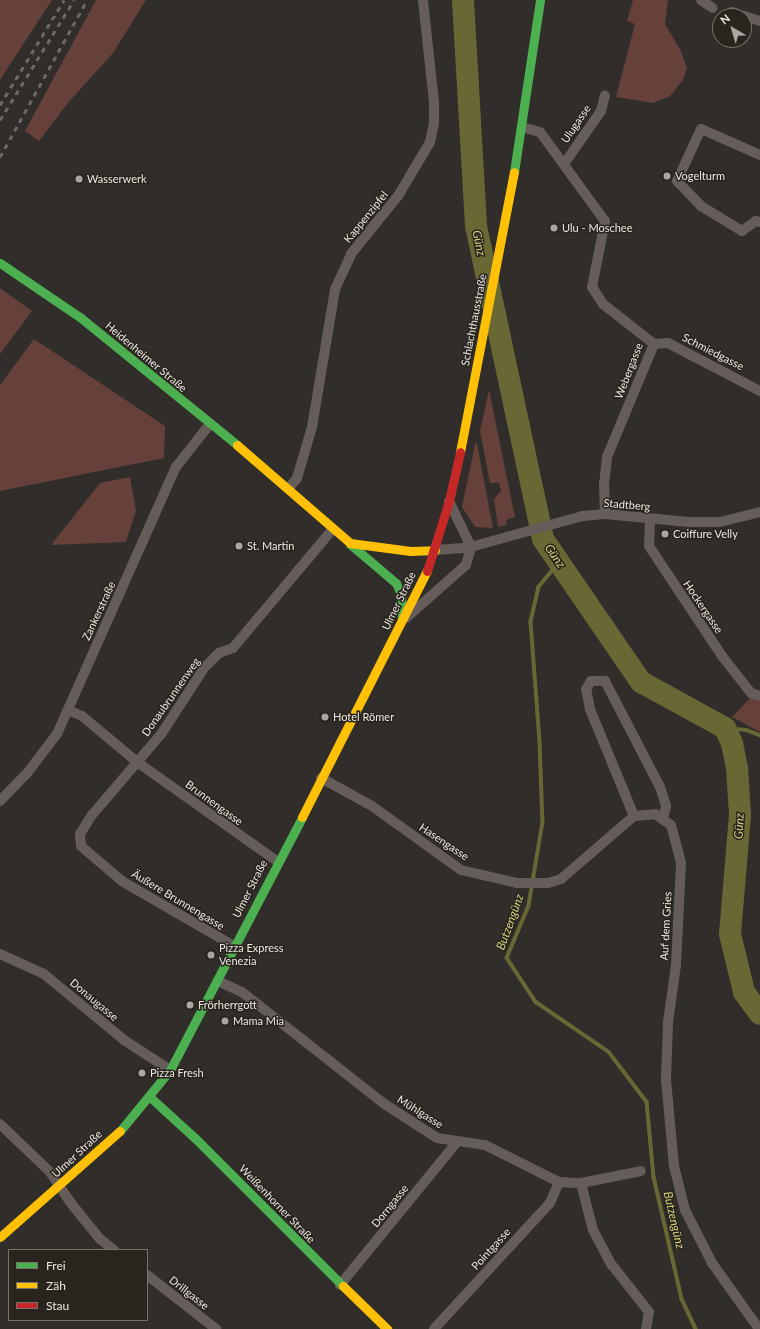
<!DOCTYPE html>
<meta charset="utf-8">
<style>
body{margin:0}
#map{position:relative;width:760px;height:1329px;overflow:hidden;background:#302d2a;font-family:Lato,sans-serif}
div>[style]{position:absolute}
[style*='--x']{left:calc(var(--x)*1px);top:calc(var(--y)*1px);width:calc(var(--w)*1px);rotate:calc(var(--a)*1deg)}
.green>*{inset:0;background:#66413c}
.stream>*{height:3.5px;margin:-1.75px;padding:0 1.75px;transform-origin:1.75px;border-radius:1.75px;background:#686835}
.river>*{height:22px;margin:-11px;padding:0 11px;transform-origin:11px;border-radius:11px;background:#686835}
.street>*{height:10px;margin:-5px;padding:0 5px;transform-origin:5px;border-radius:5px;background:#655d59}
.fast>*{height:9px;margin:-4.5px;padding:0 4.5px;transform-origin:4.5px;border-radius:4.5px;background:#4caf50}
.slow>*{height:9px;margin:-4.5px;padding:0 4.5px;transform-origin:4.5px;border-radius:4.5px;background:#ffc107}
.jam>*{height:9px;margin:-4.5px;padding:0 4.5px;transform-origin:4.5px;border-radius:4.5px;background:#c62828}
.rail>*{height:3px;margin-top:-1.5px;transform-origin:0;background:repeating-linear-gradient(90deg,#6c6866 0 5px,transparent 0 10px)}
.dots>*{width:11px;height:11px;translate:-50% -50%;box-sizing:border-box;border:2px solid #29241e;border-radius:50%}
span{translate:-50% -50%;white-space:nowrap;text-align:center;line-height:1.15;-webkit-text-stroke:3px #29241e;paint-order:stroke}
.street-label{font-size:11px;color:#ebe7e3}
.poi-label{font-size:11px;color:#ebe7e3}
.left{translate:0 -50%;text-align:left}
.water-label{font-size:12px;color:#d0d27d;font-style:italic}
.legend{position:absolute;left:8px;top:1249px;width:140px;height:72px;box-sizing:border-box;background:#29241e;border:1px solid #77726d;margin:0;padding:5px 7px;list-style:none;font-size:12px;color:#ebe7e3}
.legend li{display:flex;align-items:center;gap:8px;height:20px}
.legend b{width:20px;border:1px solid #77726d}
.north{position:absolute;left:712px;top:8px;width:40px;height:40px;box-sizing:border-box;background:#29241e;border:1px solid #77726d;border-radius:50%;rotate:322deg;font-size:11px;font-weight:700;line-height:16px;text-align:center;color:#ebe7e3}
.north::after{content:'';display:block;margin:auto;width:14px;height:18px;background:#aaa6a2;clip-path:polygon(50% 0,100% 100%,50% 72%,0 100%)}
</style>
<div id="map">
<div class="green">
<i style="clip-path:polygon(0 0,52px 0,0 80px)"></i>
<i style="clip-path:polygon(96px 0,146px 0,113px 53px,68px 103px,39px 141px,25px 131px)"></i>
<i style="clip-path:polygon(633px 0,668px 0,665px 24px,681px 51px,687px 68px,683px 80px,670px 96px,653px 103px,616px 97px,635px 24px,627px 21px)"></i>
<i style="clip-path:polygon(0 288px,32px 311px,0 354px)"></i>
<i style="clip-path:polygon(34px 339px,165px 426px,164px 458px,0 491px,0 385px)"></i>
<i style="clip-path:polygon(489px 390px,515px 517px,506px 520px,507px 525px,498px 527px,494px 499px,501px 491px,499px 483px,490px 483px,480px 431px)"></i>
<i style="clip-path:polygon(475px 444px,477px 444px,493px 528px,475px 527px,462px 507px)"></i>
<i style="clip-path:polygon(130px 477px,136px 511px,126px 542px,51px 545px,100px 483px)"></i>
<i style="clip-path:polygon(751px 697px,760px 700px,760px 732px,732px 717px)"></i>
</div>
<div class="stream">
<i style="--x:560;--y:562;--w:33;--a:130"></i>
<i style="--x:539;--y:587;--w:36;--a:103"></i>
<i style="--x:531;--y:622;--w:120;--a:85.7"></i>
<i style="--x:540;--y:742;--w:80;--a:87.9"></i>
<i style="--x:543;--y:822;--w:85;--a:99.5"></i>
<i style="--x:529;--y:906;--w:56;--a:112.9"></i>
<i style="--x:507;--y:958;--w:53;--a:56.6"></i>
<i style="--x:536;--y:1002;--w:88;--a:34.4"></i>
<i style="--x:609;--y:1052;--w:63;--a:52.8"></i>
<i style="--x:647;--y:1102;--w:75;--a:84.7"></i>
<i style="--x:654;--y:1177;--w:125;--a:77.1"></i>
<i style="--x:682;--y:1299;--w:33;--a:65"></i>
<i style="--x:725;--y:728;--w:21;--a:5"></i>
<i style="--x:746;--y:730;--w:15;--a:20"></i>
</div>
<div class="river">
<i style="--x:463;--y:0;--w:226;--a:86.7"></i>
<i style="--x:476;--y:226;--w:320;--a:77.9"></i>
<i style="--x:543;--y:539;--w:173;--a:55.6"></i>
<i style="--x:641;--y:682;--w:96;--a:28.7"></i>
<i style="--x:725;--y:728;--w:17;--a:65"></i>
<i style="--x:732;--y:743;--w:25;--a:79"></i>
<i style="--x:737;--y:768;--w:47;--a:86.3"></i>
<i style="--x:740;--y:815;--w:119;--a:94.8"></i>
<i style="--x:730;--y:934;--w:60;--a:76.4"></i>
<i style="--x:744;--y:992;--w:27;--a:54"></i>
</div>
<div class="street">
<i style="--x:701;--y:0;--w:14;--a:34"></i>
<i style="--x:732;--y:12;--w:12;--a:20"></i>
<i style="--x:744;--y:16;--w:17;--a:17"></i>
<i style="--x:522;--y:127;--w:19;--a:16"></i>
<i style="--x:540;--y:132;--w:110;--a:53.9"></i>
<i style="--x:605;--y:221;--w:67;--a:101.1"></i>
<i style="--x:592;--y:287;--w:20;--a:57"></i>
<i style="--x:603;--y:304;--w:65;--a:38.1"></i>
<i style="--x:654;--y:344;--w:122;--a:112.6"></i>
<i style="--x:607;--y:457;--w:27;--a:96"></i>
<i style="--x:604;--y:484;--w:30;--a:88"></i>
<i style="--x:760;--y:155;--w:64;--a:-156.2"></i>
<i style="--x:701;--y:129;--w:57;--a:114.8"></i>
<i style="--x:677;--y:181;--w:35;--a:46"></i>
<i style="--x:701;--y:206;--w:48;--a:31.4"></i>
<i style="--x:742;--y:231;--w:17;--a:-36"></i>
<i style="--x:756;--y:221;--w:4;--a:14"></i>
<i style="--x:564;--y:164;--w:65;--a:-55.1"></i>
<i style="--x:601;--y:111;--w:16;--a:-76"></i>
<i style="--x:654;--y:344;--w:14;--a:-4"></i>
<i style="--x:668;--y:343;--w:104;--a:27.6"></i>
<i style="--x:289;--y:488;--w:13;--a:-51"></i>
<i style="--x:297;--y:478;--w:53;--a:-73.6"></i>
<i style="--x:312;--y:427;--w:140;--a:-80.5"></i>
<i style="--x:335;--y:289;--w:38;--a:-65"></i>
<i style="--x:351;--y:254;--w:75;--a:-51"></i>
<i style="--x:398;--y:196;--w:63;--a:-59.3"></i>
<i style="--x:430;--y:142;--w:19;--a:-78"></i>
<i style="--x:434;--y:123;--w:21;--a:-90"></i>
<i style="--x:434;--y:102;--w:103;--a:-96.2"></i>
<i style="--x:650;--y:519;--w:27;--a:92"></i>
<i style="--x:649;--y:546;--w:132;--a:56.4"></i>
<i style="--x:722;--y:656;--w:47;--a:51.9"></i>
<i style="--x:751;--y:693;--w:9;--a:18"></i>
<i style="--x:435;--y:550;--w:32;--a:-4"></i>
<i style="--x:467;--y:548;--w:119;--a:-15.5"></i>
<i style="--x:582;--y:516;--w:23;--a:-5"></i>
<i style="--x:605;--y:514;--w:84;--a:5.4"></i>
<i style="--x:689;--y:522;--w:31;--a:0"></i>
<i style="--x:720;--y:522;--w:41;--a:-14"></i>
<i style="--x:406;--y:618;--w:80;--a:-41.5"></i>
<i style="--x:466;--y:565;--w:19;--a:-74"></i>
<i style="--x:471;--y:547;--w:51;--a:-115.6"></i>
<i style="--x:68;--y:710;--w:15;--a:23"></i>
<i style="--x:82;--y:716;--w:72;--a:39.9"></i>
<i style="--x:137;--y:762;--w:173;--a:35.3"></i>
<i style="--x:321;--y:778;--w:58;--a:28.8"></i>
<i style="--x:372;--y:806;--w:110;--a:35.7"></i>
<i style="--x:461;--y:870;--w:57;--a:13.1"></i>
<i style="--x:517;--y:883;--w:31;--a:0"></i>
<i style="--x:548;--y:883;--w:14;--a:-17"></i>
<i style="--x:561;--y:879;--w:96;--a:-40.8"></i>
<i style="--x:634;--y:816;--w:21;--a:-5"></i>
<i style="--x:655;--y:814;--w:19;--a:35"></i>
<i style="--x:671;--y:825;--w:39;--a:75"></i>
<i style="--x:681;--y:863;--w:102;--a:92.8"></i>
<i style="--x:676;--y:965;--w:58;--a:98"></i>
<i style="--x:668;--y:1022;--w:58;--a:92"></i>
<i style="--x:666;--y:1080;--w:86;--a:84.7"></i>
<i style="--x:674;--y:1166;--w:45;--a:76"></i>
<i style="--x:685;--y:1210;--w:59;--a:63"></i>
<i style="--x:712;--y:1263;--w:81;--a:54.5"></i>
<i style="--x:0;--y:801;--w:40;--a:-46"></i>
<i style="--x:28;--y:772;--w:48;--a:-52.7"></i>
<i style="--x:57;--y:734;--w:292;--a:-66"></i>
<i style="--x:176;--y:467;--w:53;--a:-51.8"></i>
<i style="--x:634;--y:816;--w:116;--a:-112.4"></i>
<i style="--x:590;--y:709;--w:20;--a:-101"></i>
<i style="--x:586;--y:689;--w:9;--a:-58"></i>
<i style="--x:591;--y:681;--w:14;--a:0"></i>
<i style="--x:605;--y:681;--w:119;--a:62.6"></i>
<i style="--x:660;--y:787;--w:20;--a:72"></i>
<i style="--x:666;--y:806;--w:12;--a:104"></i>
<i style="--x:234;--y:946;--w:129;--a:-149.9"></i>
<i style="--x:122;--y:881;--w:54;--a:-139.5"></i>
<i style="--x:81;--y:846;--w:12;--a:-95"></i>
<i style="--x:80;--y:834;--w:22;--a:-58"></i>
<i style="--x:92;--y:815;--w:108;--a:-49.5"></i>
<i style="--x:162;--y:733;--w:77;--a:-57.1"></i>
<i style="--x:204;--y:668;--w:21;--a:-45"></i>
<i style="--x:219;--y:653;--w:15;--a:-20"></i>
<i style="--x:233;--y:648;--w:154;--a:-50"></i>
<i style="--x:0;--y:954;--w:48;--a:24.4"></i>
<i style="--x:44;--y:974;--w:104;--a:39.5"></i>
<i style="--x:124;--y:1040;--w:55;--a:33.1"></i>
<i style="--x:218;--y:981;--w:26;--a:25"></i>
<i style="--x:242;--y:992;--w:179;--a:38.2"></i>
<i style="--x:383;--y:1103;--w:64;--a:32.9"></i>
<i style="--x:437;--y:1138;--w:49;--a:8.3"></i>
<i style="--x:485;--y:1145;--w:83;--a:26.6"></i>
<i style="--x:559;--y:1182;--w:22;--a:3"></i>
<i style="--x:581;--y:1183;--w:61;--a:-11.3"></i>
<i style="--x:0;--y:1124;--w:69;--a:43.8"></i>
<i style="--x:50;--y:1172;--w:36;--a:56"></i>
<i style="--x:70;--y:1202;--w:48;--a:51"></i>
<i style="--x:100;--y:1239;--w:18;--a:38"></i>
<i style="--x:581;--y:1183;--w:49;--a:75.7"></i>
<i style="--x:593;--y:1230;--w:40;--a:62"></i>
<i style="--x:612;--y:1265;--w:60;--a:51.8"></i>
<i style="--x:649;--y:1312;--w:17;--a:100"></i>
<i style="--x:147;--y:1275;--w:88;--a:38"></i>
<i style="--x:340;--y:1285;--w:185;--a:-50.7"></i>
<i style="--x:434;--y:1329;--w:171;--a:-47.4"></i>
<i style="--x:550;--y:1203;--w:23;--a:-67"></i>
</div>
<div class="fast">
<i style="--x:514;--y:172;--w:174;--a:-81.4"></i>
<i style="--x:0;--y:263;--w:98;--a:34.2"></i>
<i style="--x:81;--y:318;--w:201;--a:39.1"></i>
<i style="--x:350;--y:544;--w:60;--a:40.3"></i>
<i style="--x:396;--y:583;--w:12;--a:66"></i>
<i style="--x:401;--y:594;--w:25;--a:88"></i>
<i style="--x:150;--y:1097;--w:62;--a:42.4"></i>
<i style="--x:196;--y:1139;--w:208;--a:45"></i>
<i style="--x:120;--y:1131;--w:79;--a:-50.7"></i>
<i style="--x:170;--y:1070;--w:285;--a:-62.4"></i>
</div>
<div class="slow">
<i style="--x:237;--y:445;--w:150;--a:40.9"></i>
<i style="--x:350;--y:543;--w:61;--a:7.6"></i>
<i style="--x:410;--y:551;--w:25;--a:-2"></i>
<i style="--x:460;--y:452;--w:285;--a:-79.1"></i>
<i style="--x:302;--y:817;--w:276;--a:-63.1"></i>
<i style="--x:0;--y:1237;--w:160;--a:-41.5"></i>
<i style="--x:343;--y:1286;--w:62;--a:44.3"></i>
</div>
<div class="jam">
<i style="--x:427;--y:571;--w:73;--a:-72.6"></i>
<i style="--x:449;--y:501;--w:50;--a:-77.3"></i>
</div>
<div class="rail">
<i style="--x:0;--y:105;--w:123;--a:-58.6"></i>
<i style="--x:0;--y:120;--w:141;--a:-58.3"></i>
<i style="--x:0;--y:157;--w:179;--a:-61"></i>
</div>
<div class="dots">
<i style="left:667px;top:176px;background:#aaa6a2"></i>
<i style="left:79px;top:179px;background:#aaa6a2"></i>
<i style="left:554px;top:228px;background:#aaa6a2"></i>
<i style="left:665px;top:534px;background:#aaa6a2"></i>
<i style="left:239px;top:546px;background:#aaa6a2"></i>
<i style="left:325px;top:717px;background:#aaa6a2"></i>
<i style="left:211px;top:955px;background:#aaa6a2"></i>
<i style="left:190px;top:1005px;background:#aaa6a2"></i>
<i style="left:225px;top:1021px;background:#aaa6a2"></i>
<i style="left:142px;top:1073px;background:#aaa6a2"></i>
</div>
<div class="street-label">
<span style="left:576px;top:124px;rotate:-56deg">Ulugasse</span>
<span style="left:366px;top:217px;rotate:-51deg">Kappenzipfel</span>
<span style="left:474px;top:320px;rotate:-79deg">Schlachthausstraße</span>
<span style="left:713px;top:352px;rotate:27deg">Schmiedgasse</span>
<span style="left:146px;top:357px;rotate:40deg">Heidenheimer Straße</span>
<span style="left:629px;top:371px;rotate:-69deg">Webergasse</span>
<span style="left:627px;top:505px;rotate:5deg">Stadtberg</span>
<span style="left:399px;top:601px;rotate:-64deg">Ulmer Straße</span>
<span style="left:703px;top:607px;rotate:56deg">Hockergasse</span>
<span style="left:99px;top:611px;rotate:-65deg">Zankerstraße</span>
<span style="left:171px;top:697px;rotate:-55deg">Donaubrunnenweg</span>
<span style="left:214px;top:803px;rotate:36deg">Brunnengasse</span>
<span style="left:444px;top:842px;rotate:34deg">Hasengasse</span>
<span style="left:250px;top:889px;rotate:-63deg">Ulmer Straße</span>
<span style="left:178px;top:900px;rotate:31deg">Äußere Brunnengasse</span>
<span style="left:666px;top:926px;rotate:-87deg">Auf dem Gries</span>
<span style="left:94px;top:1000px;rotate:40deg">Donaugasse</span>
<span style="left:420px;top:1112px;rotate:32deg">Mühlgasse</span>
<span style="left:77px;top:1154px;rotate:-43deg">Ulmer Straße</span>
<span style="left:277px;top:1204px;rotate:46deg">Weißenhorner Straße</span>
<span style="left:390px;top:1206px;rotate:-51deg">Dorngasse</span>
<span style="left:491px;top:1249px;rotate:-48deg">Pointgasse</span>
<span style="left:189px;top:1293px;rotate:38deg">Drillgasse</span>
</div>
<div class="poi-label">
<span class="left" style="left:675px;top:176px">Vogelturm</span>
<span class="left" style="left:87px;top:179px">Wasserwerk</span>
<span class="left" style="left:562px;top:228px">Ulu - Moschee</span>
<span class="left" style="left:673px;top:534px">Coiffure Velly</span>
<span class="left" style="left:247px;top:546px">St. Martin</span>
<span class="left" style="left:333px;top:717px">Hotel Römer</span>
<span class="left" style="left:219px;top:955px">Pizza Express<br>Venezia</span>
<span class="left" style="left:198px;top:1005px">Frörherrgott</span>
<span class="left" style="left:233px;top:1021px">Mama Mia</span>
<span class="left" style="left:150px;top:1073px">Pizza Fresh</span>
</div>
<div class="water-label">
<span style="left:479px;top:243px;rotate:78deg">Günz</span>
<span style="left:555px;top:556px;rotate:55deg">Günz</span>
<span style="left:739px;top:826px;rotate:-87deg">Günz</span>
<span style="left:510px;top:922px;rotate:-70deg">Butzengünz</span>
<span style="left:674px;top:1220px;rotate:77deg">Butzengünz</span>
</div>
<ul class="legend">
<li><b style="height:5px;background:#4caf50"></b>Frei</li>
<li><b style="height:5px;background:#ffc107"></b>Zäh</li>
<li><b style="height:5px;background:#c62828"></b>Stau</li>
</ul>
<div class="north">N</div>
</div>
